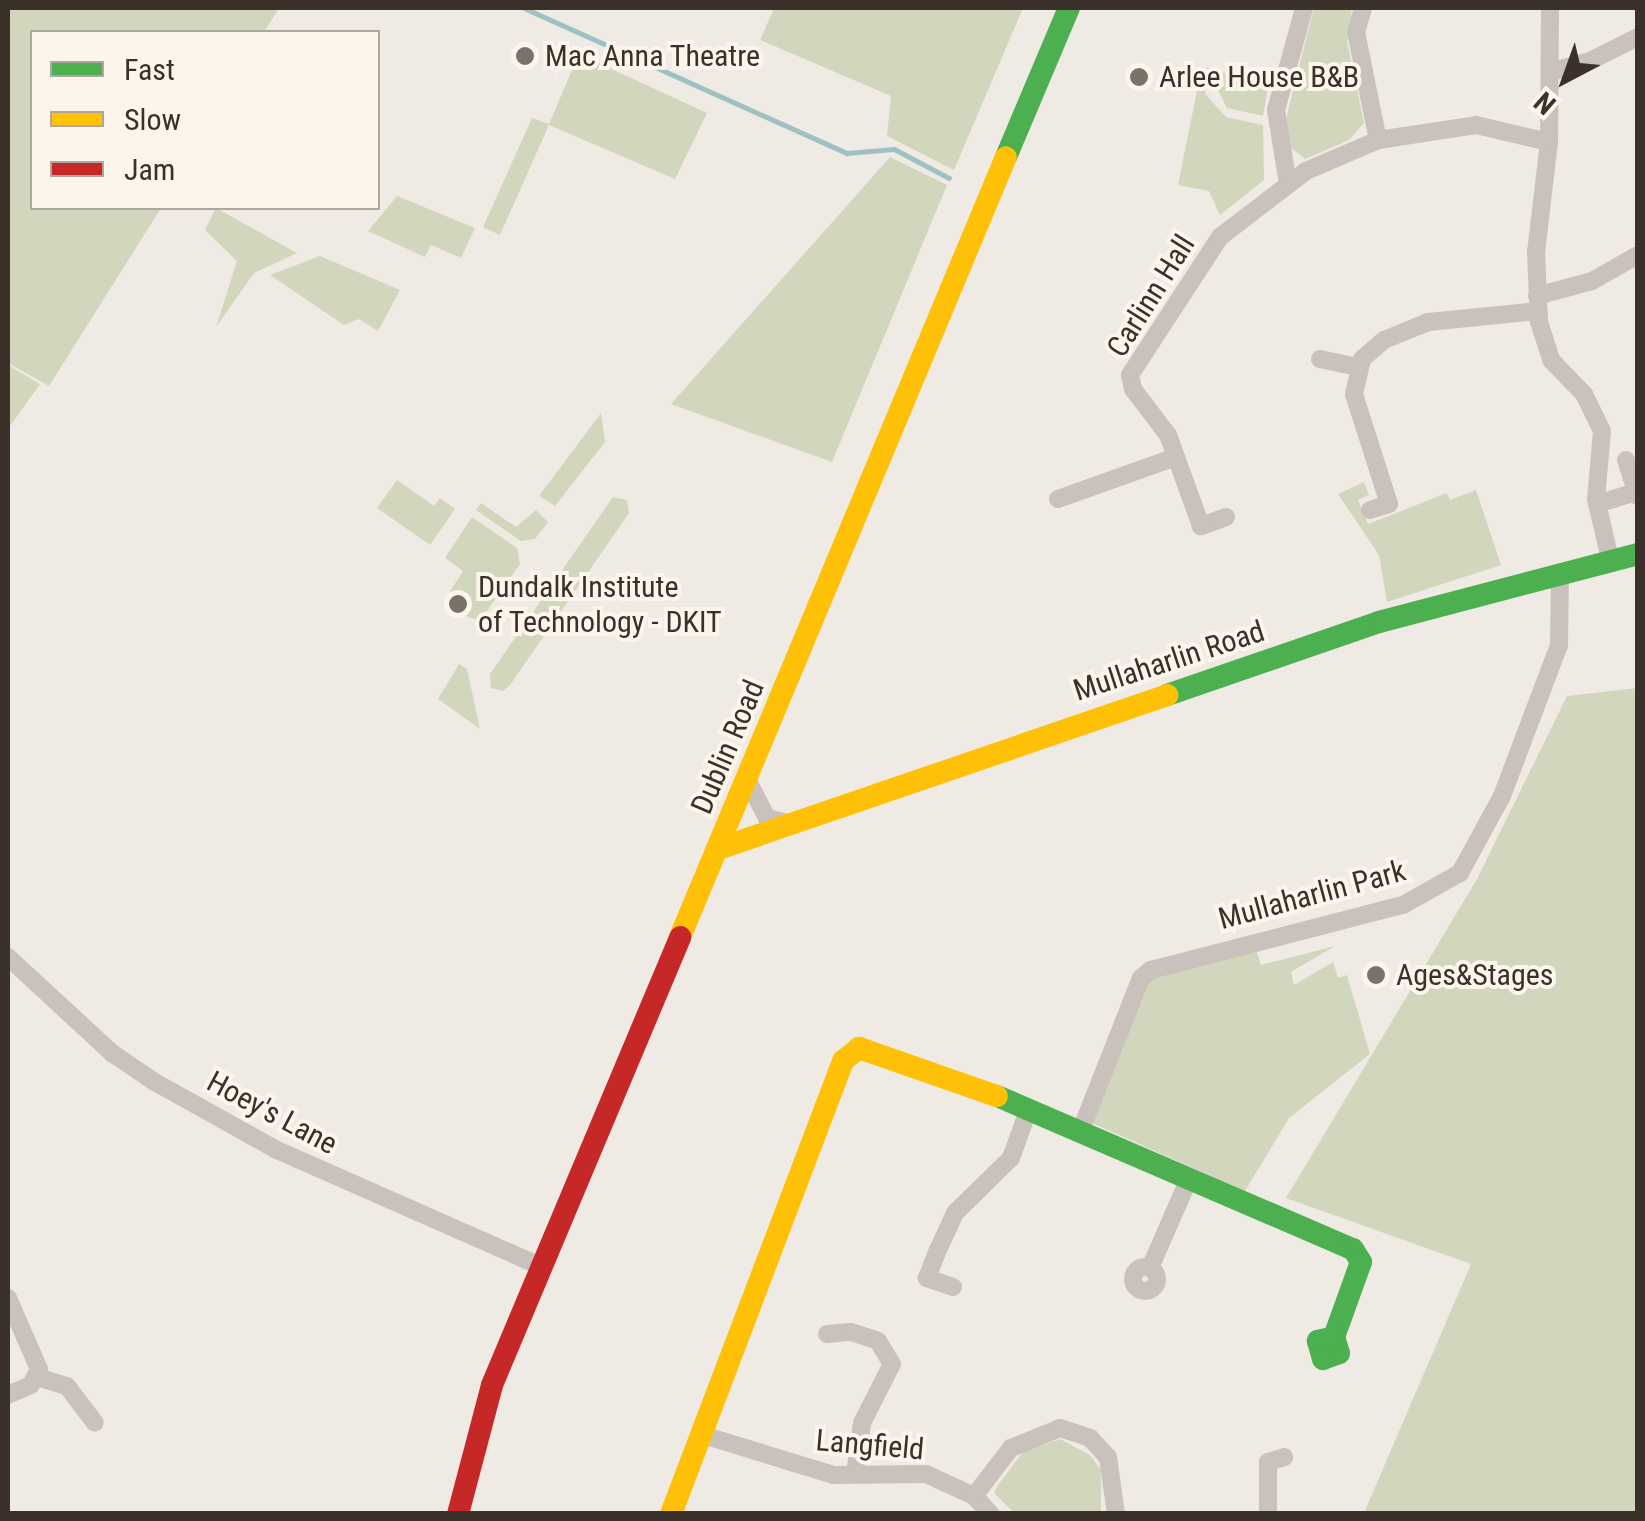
<!DOCTYPE html>
<style>
body{margin:0}
#map{position:relative;width:1645px;height:1521px;overflow:hidden;background:#f0eae4;font-family:"Roboto Condensed",sans-serif}
div>[style]{position:absolute}
[style*='--x']{left:calc(var(--x)*1px);top:calc(var(--y)*1px);width:calc(var(--w)*1px);rotate:calc(var(--a)*1deg)}
.green>*{inset:0;background:#d1d6bd}
.stream>*{height:5px;margin:-2.5px;padding:0 2.5px;transform-origin:2.5px;border-radius:2.5px;background:#9ec1c2}
.street>*{height:18px;margin:-9px;padding:0 9px;transform-origin:9px;border-radius:9px;background:#c9c2bc}
.street>.ring{margin:-9px;padding:0;box-sizing:content-box;background:none;border:18px solid #c9c2bc;border-radius:50%}
.fast>*{height:22px;margin:-11px;padding:0 11px;transform-origin:11px;border-radius:11px;background:#4caf50}
.slow>*{height:22px;margin:-11px;padding:0 11px;transform-origin:11px;border-radius:11px;background:#ffc107}
.jam>*{height:22px;margin:-11px;padding:0 11px;transform-origin:11px;border-radius:11px;background:#c62828}
.dots>*{width:28px;height:28px;translate:-50% -50%;box-sizing:border-box;border:5px solid #fcf5ec;border-radius:50%}
span{translate:-50% -50%;white-space:nowrap;text-align:center;line-height:1.15;-webkit-text-stroke:8px #fcf5ec;paint-order:stroke}
.poi-label{font-size:30px;color:#3b302a}
.left{translate:0 -50%;text-align:left}
.street-label{font-size:30px;color:#3b302a}
.frame{position:absolute;inset:0;border:10px solid #3b302a;pointer-events:none}
.legend{position:absolute;left:30px;top:30px;width:350px;height:180px;box-sizing:border-box;background:#fcf5ec;border:2px solid #afa69e;margin:0;padding:12px 18px;list-style:none;font-size:30px;color:#3b302a}
.legend li{display:flex;align-items:center;gap:20px;height:50px}
.legend b{width:50px;border:2px solid #afa69e}
.north{position:absolute;left:1515px;top:30px;width:100px;height:100px;-webkit-text-stroke:8px #fcf5ec;paint-order:stroke;rotate:221deg;font-size:28px;font-weight:700;line-height:40px;text-align:center;color:#3b302a}
.north::after{content:'';display:block;margin:auto;width:35px;height:45px;background:#3b302a;clip-path:polygon(50% 0,100% 100%,50% 72%,0 100%)}
</style>
<div id="map">
<div class="green">
<i style="clip-path:polygon(8px 8px,279px 8px,264px 32px,32px 32px,32px 208px,161px 208px,49px 386px,8px 363px)"></i>
<i style="clip-path:polygon(774px 8px,1023px 8px,954px 170px,887px 136px,891px 96px,760px 40px)"></i>
<i style="clip-path:polygon(1314px 8px,1352px 8px,1347px 41px,1364px 123px,1349px 140px,1305px 159px,1286px 144px,1286px 119px)"></i>
<i style="clip-path:polygon(579px 54px,707px 113px,675px 179px,549px 125px,500px 235px,483px 227px,532px 118px,549px 124px)"></i>
<i style="clip-path:polygon(1206px 67px,1268px 87px,1263px 116px,1227px 108px)"></i>
<i style="clip-path:polygon(1200px 76px,1206px 95px,1226px 117px,1263px 125px,1264px 180px,1220px 215px,1209px 191px,1178px 185px)"></i>
<i style="clip-path:polygon(890px 157px,947px 185px,832px 462px,671px 404px)"></i>
<i style="clip-path:polygon(397px 196px,475px 228px,461px 258px,431px 245px,425px 257px,368px 231px)"></i>
<i style="clip-path:polygon(216px 208px,297px 253px,254px 273px,216px 327px,237px 261px,205px 230px)"></i>
<i style="clip-path:polygon(320px 256px,400px 290px,378px 331px,359px 319px,344px 325px,270px 275px)"></i>
<i style="clip-path:polygon(8px 365px,40px 384px,8px 429px)"></i>
<i style="clip-path:polygon(601px 413px,605px 442px,555px 506px,539px 496px)"></i>
<i style="clip-path:polygon(397px 480px,434px 506px,440px 498px,455px 509px,430px 545px,377px 508px)"></i>
<i style="clip-path:polygon(1364px 482px,1369px 495px,1358px 500px,1368px 524px,1447px 493px,1450px 500px,1476px 490px,1501px 565px,1387px 602px,1379px 555px,1338px 494px)"></i>
<i style="clip-path:polygon(613px 497px,627px 500px,629px 513px,510px 685px,503px 691px,491px 688px,490px 674px)"></i>
<i style="clip-path:polygon(481px 503px,516px 527px,536px 510px,548px 522px,535px 539px,521px 541px,476px 510px)"></i>
<i style="clip-path:polygon(472px 517px,517px 548px,520px 564px,480px 621px,463px 615px,449px 593px,463px 571px,445px 558px)"></i>
<i style="clip-path:polygon(459px 664px,467px 669px,480px 729px,438px 699px)"></i>
<i style="clip-path:polygon(1637px 688px,1637px 1513px,1364px 1513px,1471px 1264px,1286px 1198px,1477px 879px,1567px 696px)"></i>
<i style="clip-path:polygon(1335px 946px,1291px 972px,1294px 985px,1333px 962px,1338px 978px,1347px 975px,1370px 1054px,1289px 1118px,1245px 1191px,1092px 1123px,1140px 991px,1151px 978px,1256px 950px,1261px 965px)"></i>
<i style="clip-path:polygon(1060px 1439px,1090px 1455px,1101px 1470px,1101px 1514px,1014px 1513px,994px 1493px,998px 1485px,1023px 1452px)"></i>
</div>
<div class="stream">
<i style="--x:524;--y:8;--w:354;--a:24.2"></i>
<i style="--x:847;--y:153;--w:47;--a:-4.9"></i>
<i style="--x:894;--y:149;--w:62;--a:27.8"></i>
</div>
<div class="street">
<i style="--x:1363;--y:8;--w:25;--a:106"></i>
<i style="--x:1356;--y:32;--w:110;--a:78.5"></i>
<i style="--x:1550;--y:8;--w:134;--a:90.4"></i>
<i style="--x:1549;--y:142;--w:111;--a:96.7"></i>
<i style="--x:1536;--y:252;--w:70;--a:87.5"></i>
<i style="--x:1539;--y:322;--w:40;--a:72"></i>
<i style="--x:1551;--y:360;--w:47;--a:45.9"></i>
<i style="--x:1584;--y:394;--w:41;--a:64.1"></i>
<i style="--x:1602;--y:431;--w:68;--a:95"></i>
<i style="--x:1596;--y:499;--w:66;--a:76.8"></i>
<i style="--x:1550;--y:72;--w:41;--a:-15.4"></i>
<i style="--x:1590;--y:61;--w:54;--a:-26.6"></i>
<i style="--x:1288;--y:184;--w:75;--a:-99.2"></i>
<i style="--x:1276;--y:110;--w:106;--a:-74.6"></i>
<i style="--x:1537;--y:296;--w:57;--a:-15.3"></i>
<i style="--x:1592;--y:281;--w:53;--a:-29.5"></i>
<i style="--x:1320;--y:359;--w:38;--a:12"></i>
<i style="--x:1626;--y:460;--w:38;--a:72"></i>
<i style="--x:1058;--y:499;--w:125;--a:-19.6"></i>
<i style="--x:1597;--y:504;--w:41;--a:-17.1"></i>
<i style="--x:1370;--y:510;--w:20;--a:-18"></i>
<i style="--x:1389;--y:504;--w:115;--a:-107.7"></i>
<i style="--x:1354;--y:394;--w:36;--a:-77"></i>
<i style="--x:1362;--y:359;--w:29;--a:-41"></i>
<i style="--x:1384;--y:340;--w:48;--a:-22.2"></i>
<i style="--x:1428;--y:322;--w:111;--a:-5.7"></i>
<i style="--x:1226;--y:517;--w:27;--a:160"></i>
<i style="--x:1201;--y:526;--w:97;--a:-109.9"></i>
<i style="--x:1168;--y:435;--w:58;--a:-127.3"></i>
<i style="--x:1133;--y:389;--w:14;--a:-102"></i>
<i style="--x:1130;--y:375;--w:165;--a:-56.9"></i>
<i style="--x:1220;--y:237;--w:108;--a:-37.5"></i>
<i style="--x:1306;--y:171;--w:78;--a:-23.3"></i>
<i style="--x:1378;--y:140;--w:99;--a:-8.7"></i>
<i style="--x:1476;--y:125;--w:75;--a:13.1"></i>
<i style="--x:747;--y:779;--w:44;--a:62.9"></i>
<i style="--x:767;--y:818;--w:23;--a:13"></i>
<i style="--x:8;--y:957;--w:142;--a:42.7"></i>
<i style="--x:112;--y:1053;--w:50;--a:34.3"></i>
<i style="--x:153;--y:1081;--w:142;--a:29.1"></i>
<i style="--x:277;--y:1150;--w:290;--a:23.8"></i>
<i style="--x:1081;--y:1130;--w:163;--a:-68.5"></i>
<i style="--x:1141;--y:978;--w:13;--a:-39"></i>
<i style="--x:1151;--y:970;--w:260;--a:-14.5"></i>
<i style="--x:1403;--y:905;--w:65;--a:-29.3"></i>
<i style="--x:1460;--y:873;--w:88;--a:-61.4"></i>
<i style="--x:1502;--y:796;--w:161;--a:-69.3"></i>
<i style="--x:1559;--y:645;--w:72;--a:-89.2"></i>
<i class="ring" style="left:1133px;top:1267px;width:6px;height:6px"></i>
<i style="--x:1150;--y:1268;--w:95;--a:-66.4"></i>
<i style="--x:953;--y:1287;--w:28;--a:-161"></i>
<i style="--x:927;--y:1278;--w:30;--a:-69"></i>
<i style="--x:938;--y:1250;--w:41;--a:-65.3"></i>
<i style="--x:955;--y:1213;--w:78;--a:-44.5"></i>
<i style="--x:1011;--y:1158;--w:50;--a:-70.1"></i>
<i style="--x:8;--y:1298;--w:77;--a:66.4"></i>
<i style="--x:39;--y:1369;--w:18;--a:117"></i>
<i style="--x:31;--y:1385;--w:25;--a:157"></i>
<i style="--x:827;--y:1334;--w:24;--a:-5"></i>
<i style="--x:851;--y:1332;--w:28;--a:18"></i>
<i style="--x:878;--y:1341;--w:27;--a:59"></i>
<i style="--x:892;--y:1364;--w:66;--a:117"></i>
<i style="--x:862;--y:1423;--w:52;--a:97.7"></i>
<i style="--x:37;--y:1377;--w:31;--a:17"></i>
<i style="--x:67;--y:1386;--w:46;--a:52.9"></i>
<i style="--x:703;--y:1435;--w:137;--a:17"></i>
<i style="--x:834;--y:1475;--w:92;--a:-0.6"></i>
<i style="--x:926;--y:1474;--w:53;--a:24.6"></i>
<i style="--x:974;--y:1496;--w:25;--a:47"></i>
<i style="--x:974;--y:1496;--w:61;--a:-52.4"></i>
<i style="--x:1011;--y:1448;--w:53;--a:-22.2"></i>
<i style="--x:1060;--y:1428;--w:32;--a:18"></i>
<i style="--x:1090;--y:1438;--w:26;--a:47"></i>
<i style="--x:1108;--y:1457;--w:58;--a:82"></i>
<i style="--x:1268;--y:1514;--w:52;--a:-90"></i>
<i style="--x:1268;--y:1462;--w:17;--a:-17"></i>
</div>
<div class="fast">
<i style="--x:1006;--y:157;--w:162;--a:-67.1"></i>
<i style="--x:1167;--y:695;--w:224;--a:-19"></i>
<i style="--x:1379;--y:622;--w:268;--a:-14.7"></i>
<i style="--x:997;--y:1096;--w:387;--a:23.3"></i>
<i style="--x:1353;--y:1249;--w:15;--a:58"></i>
<i style="--x:1361;--y:1262;--w:80;--a:109.8"></i>
<i style="--x:1334;--y:1337;--w:17;--a:73"></i>
<i style="--x:1339;--y:1353;--w:17;--a:159"></i>
<i style="--x:1323;--y:1359;--w:19;--a:-106"></i>
<i style="--x:1318;--y:1341;--w:16;--a:-14"></i>
</div>
<div class="slow">
<i style="--x:718;--y:849;--w:475;--a:-18.9"></i>
<i style="--x:680;--y:937;--w:845;--a:-67.32"></i>
<i style="--x:671;--y:1514;--w:485;--a:-69.2"></i>
<i style="--x:843;--y:1061;--w:21;--a:-39"></i>
<i style="--x:859;--y:1048;--w:146;--a:19.2"></i>
</div>
<div class="jam">
<i style="--x:458;--y:1514;--w:133;--a:-75.2"></i>
<i style="--x:492;--y:1385;--w:486;--a:-67.2"></i>
</div>
<div class="dots">
<i style="left:525px;top:56px;background:#7a716b"></i>
<i style="left:1139px;top:77px;background:#7a716b"></i>
<i style="left:458px;top:604px;background:#7a716b"></i>
<i style="left:1376px;top:975px;background:#7a716b"></i>
</div>
<div class="poi-label">
<span class="left" style="left:545px;top:56px">Mac Anna Theatre</span>
<span class="left" style="left:1159px;top:77px">Arlee House B&amp;B</span>
<span class="left" style="left:478px;top:604px">Dundalk Institute<br>of Technology - DKIT</span>
<span class="left" style="left:1396px;top:975px">Ages&amp;Stages</span>
</div>
<div class="street-label">
<span style="left:1151px;top:296px;rotate:-58deg">Carlinn Hall</span>
<span style="left:1169px;top:661px;rotate:-18deg">Mullaharlin Road</span>
<span style="left:728px;top:747px;rotate:-67deg">Dublin Road</span>
<span style="left:1312px;top:895px;rotate:-15deg">Mullaharlin Park</span>
<span style="left:272px;top:1113px;rotate:28deg">Hoey's Lane</span>
<span style="left:870px;top:1445px;rotate:5deg">Langfield</span>
</div>
<div class="frame"></div>
<ul class="legend">
<li><b style="height:12px;background:#4caf50"></b>Fast</li>
<li><b style="height:12px;background:#ffc107"></b>Slow</li>
<li><b style="height:12px;background:#c62828"></b>Jam</li>
</ul>
<div class="north">N</div>
</div>
